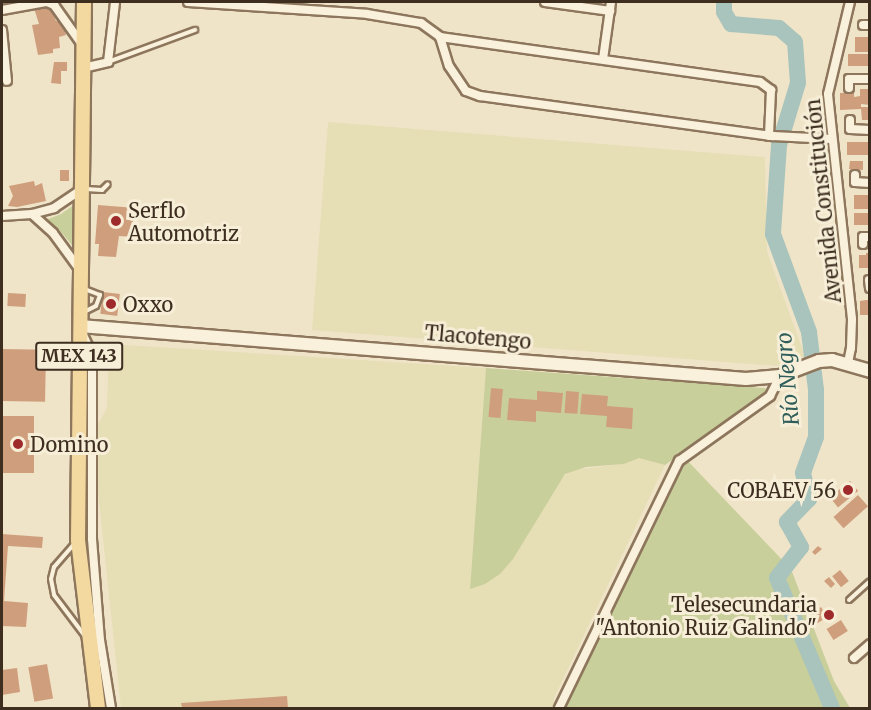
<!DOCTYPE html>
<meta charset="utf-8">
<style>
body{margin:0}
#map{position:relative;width:871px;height:710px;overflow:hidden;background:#f0e4c8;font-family:Merriweather,serif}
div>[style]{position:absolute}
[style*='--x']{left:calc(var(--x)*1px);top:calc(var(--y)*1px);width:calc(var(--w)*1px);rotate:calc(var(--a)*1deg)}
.farmland>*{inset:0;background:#e6deb5}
.green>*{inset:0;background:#c9cf9b}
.river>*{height:16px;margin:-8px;padding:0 8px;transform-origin:8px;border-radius:8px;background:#a9c4bc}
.building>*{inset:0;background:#cf9f7d;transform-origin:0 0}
.roads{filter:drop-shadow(2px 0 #8d765c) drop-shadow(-2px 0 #8d765c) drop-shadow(0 2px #8d765c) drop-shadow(0 -2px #8d765c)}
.lane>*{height:4px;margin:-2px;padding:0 2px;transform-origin:2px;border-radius:2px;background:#faf1dc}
.street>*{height:8px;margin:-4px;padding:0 4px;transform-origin:4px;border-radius:4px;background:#faf1dc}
.secondary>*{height:12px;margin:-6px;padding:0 6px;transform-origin:6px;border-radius:6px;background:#faf1dc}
.primary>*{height:14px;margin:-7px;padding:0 7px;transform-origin:7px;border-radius:7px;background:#f3d9a0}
.dots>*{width:16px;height:16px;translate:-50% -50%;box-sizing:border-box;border:3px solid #f7eed8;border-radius:50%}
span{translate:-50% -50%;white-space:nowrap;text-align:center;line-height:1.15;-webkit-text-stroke:6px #f7eed8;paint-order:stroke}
.shield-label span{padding:2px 4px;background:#f7eed8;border:2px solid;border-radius:4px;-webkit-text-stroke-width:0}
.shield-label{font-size:18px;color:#3d2e20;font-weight:700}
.street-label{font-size:20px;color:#3d2e20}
.poi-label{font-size:20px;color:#3d2e20}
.left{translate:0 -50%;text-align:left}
.right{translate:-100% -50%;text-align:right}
.water-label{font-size:21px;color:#2f5d5a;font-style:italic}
.frame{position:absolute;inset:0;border:3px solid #3d2e20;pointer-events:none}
</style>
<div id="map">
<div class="farmland">
<i style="clip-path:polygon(328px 122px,765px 157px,767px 252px,805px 356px,778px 366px,312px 330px)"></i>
<i style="clip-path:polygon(109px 344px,486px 368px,470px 588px,565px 475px,572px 470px,624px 464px,639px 458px,665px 465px,554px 698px,553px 708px,121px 708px,92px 435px,107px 408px)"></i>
</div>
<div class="green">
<i style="clip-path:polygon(78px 202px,76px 250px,62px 233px,46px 220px,61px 214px)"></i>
<i style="clip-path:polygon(486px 368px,765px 388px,767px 393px,665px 465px,639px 458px,624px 464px,586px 467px,565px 474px,513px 559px,500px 574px,485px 584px,470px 589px)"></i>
<i style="clip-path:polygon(683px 456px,791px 569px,834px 681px,850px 708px,560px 708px)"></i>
</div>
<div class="river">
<i style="--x:724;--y:2;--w:10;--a:90"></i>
<i style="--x:724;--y:12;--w:14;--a:60"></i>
<i style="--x:731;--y:24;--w:48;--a:4.8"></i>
<i style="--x:779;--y:28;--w:21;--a:41"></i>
<i style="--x:795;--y:42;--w:41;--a:85.8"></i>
<i style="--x:798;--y:83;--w:65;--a:107"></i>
<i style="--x:779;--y:145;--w:89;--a:93.9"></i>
<i style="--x:773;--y:234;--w:104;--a:69.8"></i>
<i style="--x:809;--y:332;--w:58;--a:83.1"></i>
<i style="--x:816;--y:390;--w:47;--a:90"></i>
<i style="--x:816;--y:437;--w:38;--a:110"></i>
<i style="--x:803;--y:473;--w:27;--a:77"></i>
<i style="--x:809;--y:499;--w:32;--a:134"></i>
<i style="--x:787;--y:522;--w:29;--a:61"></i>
<i style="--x:801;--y:547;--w:39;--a:128"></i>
<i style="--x:777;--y:578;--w:141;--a:67.1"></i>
</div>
<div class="building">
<i style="clip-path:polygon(50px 5px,56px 21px,62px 20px,66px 35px,59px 37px,60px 48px,53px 49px,53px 53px,38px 55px,32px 25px,39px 24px,34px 8px)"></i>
<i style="left:855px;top:37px;width:15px;height:15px"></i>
<i style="left:848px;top:54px;width:22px;height:12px"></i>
<i style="clip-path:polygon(54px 62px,67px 62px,67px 71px,61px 71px,61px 84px,51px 83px)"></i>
<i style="clip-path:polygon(860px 89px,870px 89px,870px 105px,861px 104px,861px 107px,870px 107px,870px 120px,862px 120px,861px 109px,840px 110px,840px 93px,854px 93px,854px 97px,860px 96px)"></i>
<i style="left:847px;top:142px;width:23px;height:13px"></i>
<i style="clip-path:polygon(850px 161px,863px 161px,863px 170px,849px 169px)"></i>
<i style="left:60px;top:170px;width:9px;height:11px"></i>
<i style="clip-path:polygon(34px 181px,35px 186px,42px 183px,46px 201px,17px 207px,8px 206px,13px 196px,9px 186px)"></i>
<i style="left:854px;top:195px;width:16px;height:14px"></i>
<i style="clip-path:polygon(98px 205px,136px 208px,134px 237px,119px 236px,116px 257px,98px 256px,99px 244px,95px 244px)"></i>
<i style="left:854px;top:213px;width:16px;height:12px"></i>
<i style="clip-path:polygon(866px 253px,870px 253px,870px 268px,859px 268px,859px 255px,866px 255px)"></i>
<i style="left:103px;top:292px;width:17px;height:22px;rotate:7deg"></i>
<i style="left:8px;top:293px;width:18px;height:13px;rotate:3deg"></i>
<i style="clip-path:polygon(866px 300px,870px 300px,870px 315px,860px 315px,860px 301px)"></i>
<i style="left:2px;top:349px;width:44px;height:52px;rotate:1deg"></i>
<i style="left:491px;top:388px;width:12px;height:29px;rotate:5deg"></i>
<i style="clip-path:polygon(537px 391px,563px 393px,561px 413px,536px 411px,536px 422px,507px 420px,509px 398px,537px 400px)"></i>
<i style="left:566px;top:391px;width:13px;height:22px;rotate:4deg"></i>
<i style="clip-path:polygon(582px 394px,608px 396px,607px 406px,633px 408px,632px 429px,606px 427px,607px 416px,580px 414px)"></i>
<i style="left:2px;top:416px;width:32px;height:57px"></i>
<i style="left:850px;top:481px;width:13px;height:26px;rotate:51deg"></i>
<i style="left:858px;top:495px;width:15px;height:33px;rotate:48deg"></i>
<i style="clip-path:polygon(2px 534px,43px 537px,42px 548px,8px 546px,4px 601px,28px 603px,26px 627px,2px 626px)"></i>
<i style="clip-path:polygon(818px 546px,822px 549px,815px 555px,812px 552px)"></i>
<i style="left:840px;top:570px;width:14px;height:10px;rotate:51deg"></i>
<i style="clip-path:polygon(829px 577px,835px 584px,831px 588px,824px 581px)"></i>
<i style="left:821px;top:607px;width:12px;height:13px;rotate:59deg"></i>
<i style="left:841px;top:620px;width:13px;height:17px;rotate:58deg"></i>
<i style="left:47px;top:664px;width:35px;height:19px;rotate:80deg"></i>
<i style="clip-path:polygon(17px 668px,20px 692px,2px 695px,2px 670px)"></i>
<i style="clip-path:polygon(287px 696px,288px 708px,182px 708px,181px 703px)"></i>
</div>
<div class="roads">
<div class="lane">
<i style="--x:108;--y:62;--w:93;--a:-20.2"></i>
<i style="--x:86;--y:189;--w:16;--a:4"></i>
<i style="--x:102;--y:190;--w:8;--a:-45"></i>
<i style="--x:84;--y:312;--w:13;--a:-27"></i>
<i style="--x:96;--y:306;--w:12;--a:-70"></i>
<i style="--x:100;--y:295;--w:17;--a:-159"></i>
<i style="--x:75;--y:543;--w:32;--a:131"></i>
<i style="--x:54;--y:567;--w:12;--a:104"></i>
<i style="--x:51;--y:579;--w:16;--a:79"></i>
<i style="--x:54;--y:595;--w:51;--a:52.9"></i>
<i style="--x:849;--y:600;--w:28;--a:-42"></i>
</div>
<div class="street">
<i style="--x:188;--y:2;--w:179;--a:3.8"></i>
<i style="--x:367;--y:14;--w:55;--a:9.5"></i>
<i style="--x:421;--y:23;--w:24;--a:36"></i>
<i style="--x:440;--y:37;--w:323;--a:8"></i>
<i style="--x:760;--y:82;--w:14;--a:36"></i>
<i style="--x:771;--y:90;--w:46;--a:92.5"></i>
<i style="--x:545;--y:2;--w:66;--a:7.9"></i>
<i style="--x:2;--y:10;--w:46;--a:-10.1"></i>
<i style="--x:47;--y:2;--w:8;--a:23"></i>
<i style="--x:54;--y:5;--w:50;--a:54.7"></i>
<i style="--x:863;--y:25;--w:7;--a:0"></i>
<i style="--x:2;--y:30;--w:51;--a:84.4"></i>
<i style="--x:440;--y:37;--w:30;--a:73"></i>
<i style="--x:449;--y:66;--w:30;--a:56"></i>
<i style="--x:466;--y:91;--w:15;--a:20"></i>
<i style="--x:480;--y:96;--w:296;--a:7.8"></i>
<i style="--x:773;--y:136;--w:58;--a:3"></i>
<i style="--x:603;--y:59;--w:58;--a:-82"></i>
<i style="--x:83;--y:68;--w:26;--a:-13"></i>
<i style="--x:108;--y:62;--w:60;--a:-83.3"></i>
<i style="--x:849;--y:88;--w:9;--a:-90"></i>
<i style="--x:849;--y:79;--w:21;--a:0"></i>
<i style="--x:850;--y:120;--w:9;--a:90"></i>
<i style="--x:850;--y:129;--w:20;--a:3"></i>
<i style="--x:855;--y:175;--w:7;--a:90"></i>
<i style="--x:855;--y:182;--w:15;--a:4"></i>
<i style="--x:32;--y:214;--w:28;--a:42"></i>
<i style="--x:53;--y:233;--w:46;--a:53.9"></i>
<i style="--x:2;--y:216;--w:30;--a:-4"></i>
<i style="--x:32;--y:214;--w:23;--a:-15"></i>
<i style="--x:54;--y:208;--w:34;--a:-34"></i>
<i style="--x:863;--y:244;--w:7;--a:-90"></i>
<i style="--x:863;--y:237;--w:7;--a:0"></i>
<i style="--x:869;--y:280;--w:8;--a:83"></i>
<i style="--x:83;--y:335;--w:21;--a:65"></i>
<i style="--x:92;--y:354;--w:185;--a:90"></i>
<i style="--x:92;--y:539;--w:101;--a:85.5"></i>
<i style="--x:100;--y:640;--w:69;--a:80.8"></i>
<i style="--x:848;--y:363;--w:15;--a:-79"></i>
<i style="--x:851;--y:348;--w:29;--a:-88"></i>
<i style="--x:852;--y:319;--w:226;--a:-96.1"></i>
<i style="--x:828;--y:94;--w:95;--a:-76.6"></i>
<i style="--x:854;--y:658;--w:21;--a:-41"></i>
<i style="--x:559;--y:708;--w:275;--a:-64.1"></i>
<i style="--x:679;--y:461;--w:112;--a:-35.5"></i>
<i style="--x:770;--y:396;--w:22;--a:-63"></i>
</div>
<div class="secondary">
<i style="--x:80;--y:326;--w:668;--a:4.55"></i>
<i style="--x:746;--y:379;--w:34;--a:-5"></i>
<i style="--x:780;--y:376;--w:42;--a:-21"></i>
<i style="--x:819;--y:361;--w:13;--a:-4"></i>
<i style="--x:832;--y:360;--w:40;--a:16"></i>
</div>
<div class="primary">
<i style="--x:84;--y:2;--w:538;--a:90.64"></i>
<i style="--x:78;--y:540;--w:169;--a:83.2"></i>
</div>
</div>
<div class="dots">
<i style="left:116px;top:221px;background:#9e2a2b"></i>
<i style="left:111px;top:304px;background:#9e2a2b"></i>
<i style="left:18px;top:444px;background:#9e2a2b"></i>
<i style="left:848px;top:490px;background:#9e2a2b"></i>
<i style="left:829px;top:615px;background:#9e2a2b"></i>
</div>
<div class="shield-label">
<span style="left:79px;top:356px">MEX 143</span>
</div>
<div class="street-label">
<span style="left:823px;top:201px;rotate:-96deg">Avenida Constitución</span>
<span style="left:478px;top:337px;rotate:5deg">Tlacotengo</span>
</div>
<div class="poi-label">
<span class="left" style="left:128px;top:222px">Serflo<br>Automotriz</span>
<span class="left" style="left:123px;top:304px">Oxxo</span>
<span class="left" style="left:30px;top:444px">Domino</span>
<span class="right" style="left:836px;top:490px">COBAEV 56</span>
<span class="right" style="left:817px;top:616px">Telesecundaria<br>"Antonio Ruiz Galindo"</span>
</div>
<div class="water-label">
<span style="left:788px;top:379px;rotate:-95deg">Río Negro</span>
</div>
<div class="frame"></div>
</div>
